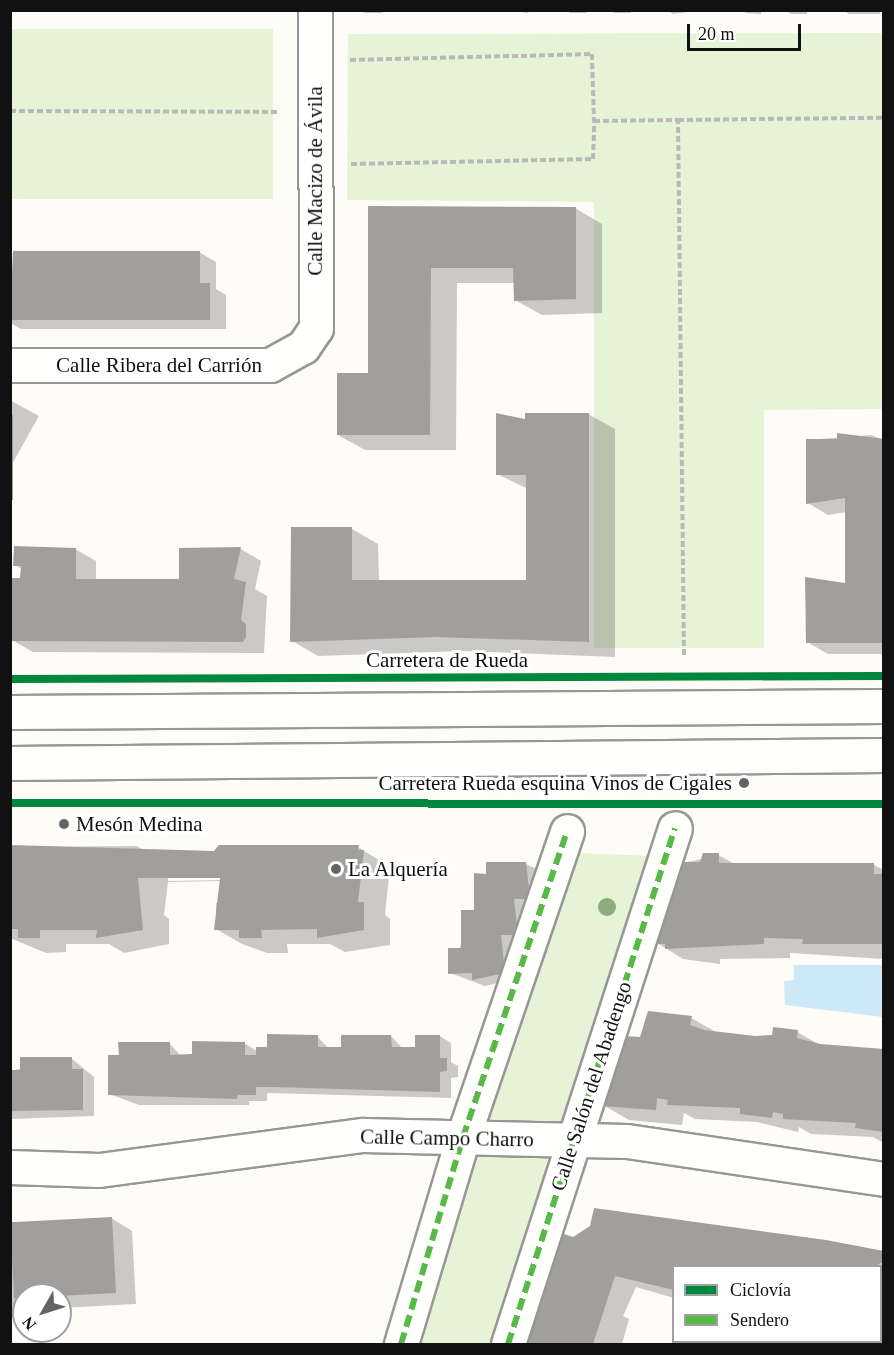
<!DOCTYPE html>
<meta charset="utf-8">
<style>
body{margin:0}
#map{position:relative;width:894px;height:1355px;overflow:hidden;background:#fdfcf7;font-family:"Times New Roman",serif}
div>[style]{position:absolute}
[style*='--x']{left:calc(var(--x)*1px);top:calc(var(--y)*1px);width:calc(var(--w)*1px);rotate:calc(var(--a)*1deg)}
.green>*{inset:0;background:#e7f3d7;transform-origin:0 0}
.water>*{inset:0;background:#cde8f7}
.shadow>*{inset:0;background:#0003;transform-origin:0 0}
.building>*{inset:0;background:#a19f9c;transform-origin:0 0}
.path>*{height:4px;margin-top:-2px;transform-origin:0;background:repeating-linear-gradient(90deg,#b9b9b8 0 6px,transparent 0 9px)}
.roads{filter:drop-shadow(2px 0 #979795) drop-shadow(-2px 0 #979795) drop-shadow(0 2px #979795) drop-shadow(0 -2px #979795)}
.minor>*{height:33px;margin:-16.5px;padding:0 16.5px;transform-origin:16.5px;border-radius:16.5px;background:#fffffe}
.quiet>*{height:6px;margin-top:-3px;transform-origin:0;background:repeating-linear-gradient(90deg,#58b947 0 12px,transparent 0 18px)}
.cycleway>*{height:8px;margin:-4px;padding:0 4px;transform-origin:4px;border-radius:4px;background:#00873e}
.trees>*{width:18px;height:18px;margin:-9px;border-radius:50%;background:#8cac80}
.dots>*{width:16px;height:16px;translate:-50% -50%;box-sizing:border-box;border:3px solid #fff;border-radius:50%}
span{translate:-50% -50%;white-space:nowrap;text-align:center;line-height:1.15;-webkit-text-stroke:6px #fff;paint-order:stroke}
.street-label{font-size:21px;color:#111}
.poi-label{font-size:21px;color:#111}
.right{translate:-100% -50%;text-align:right}
.left{translate:0 -50%;text-align:left}
.frame{position:absolute;inset:0;border:12px solid #111;pointer-events:none}
.legend{position:absolute;left:672px;top:1265px;width:210px;height:78px;box-sizing:border-box;background:#fff;border:2px solid #a0a0a0;margin:0;padding:8px 10px;list-style:none;font-size:18px;color:#111}
.legend li{display:flex;align-items:center;gap:12px;height:30px}
.legend b{width:30px;border:2px solid #a0a0a0}
.north{position:absolute;left:12px;top:1283px;width:60px;height:60px;box-sizing:border-box;background:#fff;border:2px solid #a0a0a0;border-radius:50%;rotate:231deg;font-size:16px;font-weight:700;line-height:24px;text-align:center;color:#111}
.north::after{content:'';display:block;margin:auto;width:21px;height:27px;background:#646362;clip-path:polygon(50% 0,100% 100%,50% 72%,0 100%)}
.scale{position:absolute;left:687px;top:24px;width:114px;height:27px;box-sizing:border-box;border:3px solid #111;border-top:0;padding-left:8px;font-size:18px;line-height:21px;white-space:nowrap;color:#111;-webkit-text-stroke:4px #fff;paint-order:stroke}
</style>
<div id="map">
<div class="green">
<i style="left:11px;top:29px;width:262px;height:170px"></i>
<i style="clip-path:polygon(883px 33px,883px 409px,764px 410px,764px 648px,594px 648px,594px 202px,347px 200px,348px 34px)"></i>
<i style="clip-path:polygon(551px 852px,680px 857px,524px 1344px,401px 1344px)"></i>
</div>
<div class="water">
<i style="clip-path:polygon(794px 965px,883px 965px,883px 1017px,785px 1005px,784px 981px,794px 980px)"></i>
</div>
<div class="shadow">
<i style="clip-path:polygon(361px 10px,382px 10px,382px 13px,365px 13px)"></i>
<i style="clip-path:polygon(509px 10px,529px 10px,528px 13px)"></i>
<i style="clip-path:polygon(566px 10px,586px 10px,586px 13px,570px 13px)"></i>
<i style="clip-path:polygon(611px 10px,631px 10px,631px 13px,615px 13px)"></i>
<i style="clip-path:polygon(667px 10px,705px 10px,673px 14px)"></i>
<i style="clip-path:polygon(741px 10px,761px 10px,761px 14px,746px 13px)"></i>
<i style="clip-path:polygon(785px 10px,807px 10px,807px 14px,791px 14px)"></i>
<i style="clip-path:polygon(843px 10px,880px 10px,880px 14px,849px 14px)"></i>
<i style="clip-path:polygon(370px 208px,575px 208px,602px 224px,602px 313px,542px 315px,515px 300px,515px 283px,457px 283px,456px 450px,365px 450px,338px 435px,369px 374px)"></i>
<i style="clip-path:polygon(199px 252px,216px 262px,216px 289px,226px 295px,226px 329px,21px 329px,10px 323px,10px 284px)"></i>
<i style="left:10px;top:400px;width:33px;height:115px;rotate:29deg"></i>
<i style="clip-path:polygon(497px 414px,526px 422px,588px 414px,615px 429px,615px 657px,463px 651px,318px 656px,292px 641px,352px 529px,378px 544px,379px 581px,528px 582px,528px 489px,497px 474px)"></i>
<i style="clip-path:polygon(871px 435px,884px 440px,884px 654px,828px 654px,807px 642px,846px 585px,846px 512px,828px 515px,808px 503px,807px 440px)"></i>
<i style="clip-path:polygon(75px 549px,96px 561px,96px 580px,180px 580px,180px 549px,241px 549px,261px 561px,255px 589px,267px 596px,264px 653px,33px 652px,12px 640px,22px 579px,22px 569px,15px 565px)"></i>
<i style="clip-path:polygon(evenodd,137px 846px,146px 852px,215px 852px,358px 847px,390px 867px,385px 915px,390px 919px,390px 945px,345px 952px,330px 944px,287px 944px,288px 953px,267px 953px,242px 944px,216px 929px,216px 903px,222px 903px,220px 881px,168px 882px,164px 915px,169px 919px,169px 944px,124px 953px,109px 944px,66px 944px,66px 952px,46px 953px,10px 938px,10px 847px,137px 846px,168px 878px,222px 878px,222px 880px,168px 881px,168px 878px)"></i>
<i style="clip-path:polygon(718px 855px,735px 864px,874px 865px,884px 870px,884px 959px,790px 953px,790px 958px,720px 959px,720px 964px,683px 959px,657px 943px,684px 863px)"></i>
<i style="clip-path:polygon(526px 864px,538px 870px,516px 979px,485px 986px,450px 973px,488px 875px)"></i>
<i style="clip-path:polygon(691px 1018px,718px 1033px,755px 1038px,797px 1032px,822px 1046px,884px 1052px,884px 1143px,873px 1137px,811px 1134px,799px 1127px,798px 1132px,757px 1122px,695px 1119px,684px 1113px,682px 1125px,629px 1120px,603px 1105px,641px 1038px)"></i>
<i style="clip-path:polygon(317px 1036px,329px 1049px,343px 1049px,391px 1036px,403px 1049px,416px 1049px,440px 1036px,451px 1043px,451px 1062px,458px 1066px,458px 1077px,451px 1078px,451px 1098px,267px 1093px,267px 1101px,249px 1101px,249px 1105px,139px 1105px,109px 1094px,120px 1056px,170px 1044px,181px 1056px,244px 1043px,257px 1051px)"></i>
<i style="clip-path:polygon(71px 1058px,94px 1077px,94px 1116px,10px 1119px,10px 1071px)"></i>
<i style="clip-path:polygon(111px 1218px,132px 1231px,136px 1304px,60px 1308px,60px 1295px,24px 1295px,24px 1310px,10px 1310px,10px 1223px)"></i>
<i style="clip-path:polygon(573px 1239px,884px 1252px,884px 1288px,880px 1266px,674px 1266px,674px 1298px,636px 1287px,623px 1316px,629px 1319px,622px 1344px,525px 1344px)"></i>
</div>
<div class="building">
<i style="clip-path:polygon(368px 206px,576px 207px,576px 299px,514px 301px,513px 268px,431px 268px,430px 435px,337px 435px,337px 373px,368px 373px)"></i>
<i style="clip-path:polygon(13px 251px,200px 251px,200px 283px,210px 283px,210px 320px,10px 320px)"></i>
<i style="clip-path:polygon(496px 413px,525px 419px,525px 413px,589px 413px,589px 642px,436px 637px,290px 642px,291px 527px,352px 527px,352px 580px,526px 580px,526px 475px,496px 475px)"></i>
<i style="left:10px;top:415px;width:3px;height:85px"></i>
<i style="clip-path:polygon(837px 433px,884px 439px,884px 643px,806px 643px,805px 577px,845px 583px,845px 498px,806px 504px,806px 439px,837px 439px)"></i>
<i style="clip-path:polygon(14px 546px,76px 548px,76px 579px,179px 579px,179px 548px,241px 547px,234px 579px,246px 582px,241px 620px,246px 624px,246px 637px,243px 642px,10px 641px,10px 578px,20px 578px,21px 566px,13px 566px)"></i>
<i style="clip-path:polygon(10px 845px,214px 851px,219px 845px,359px 845px,358px 850px,364px 850px,358px 902px,364px 902px,364px 930px,317px 938px,317px 929px,261px 930px,262px 938px,239px 938px,239px 930px,214px 930px,220px 878px,138px 878px,143px 930px,96px 938px,97px 930px,40px 930px,40px 938px,18px 938px,18px 929px,10px 929px)"></i>
<i style="clip-path:polygon(703px 853px,719px 853px,719px 863px,874px 863px,874px 874px,884px 874px,884px 944px,802px 944px,803px 939px,764px 938px,764px 944px,665px 949px,665px 944px,655px 944px,682px 862px,700px 862px)"></i>
<i style="clip-path:polygon(486px 862px,526px 862px,530px 899px,514px 899px,518px 935px,501px 935px,505px 973px,472px 980px,472px 973px,448px 974px,448px 948px,461px 948px,461px 910px,474px 910px,474px 873px,486px 874px)"></i>
<i style="clip-path:polygon(648px 1011px,692px 1016px,690px 1025px,704px 1030px,755px 1036px,772px 1035px,773px 1027px,798px 1030px,797px 1038px,820px 1044px,884px 1049px,884px 1132px,855px 1128px,856px 1123px,783px 1119px,783px 1114px,773px 1112px,772px 1118px,740px 1114px,740px 1108px,667px 1105px,668px 1100px,657px 1098px,656px 1110px,601px 1106px,625px 1036px,640px 1037px)"></i>
<i style="clip-path:polygon(267px 1034px,318px 1035px,318px 1047px,341px 1047px,341px 1035px,391px 1035px,392px 1047px,415px 1047px,415px 1035px,440px 1035px,440px 1058px,447px 1058px,447px 1071px,440px 1072px,440px 1092px,274px 1087px,256px 1087px,256px 1095px,238px 1095px,237px 1099px,108px 1095px,108px 1055px,119px 1055px,118px 1042px,170px 1042px,170px 1055px,192px 1054px,192px 1041px,245px 1042px,245px 1055px,256px 1055px,256px 1047px,267px 1047px)"></i>
<i style="clip-path:polygon(20px 1057px,72px 1057px,72px 1069px,83px 1069px,83px 1110px,10px 1111px,10px 1070px,20px 1070px)"></i>
<i style="clip-path:polygon(594px 1208px,826px 1240px,884px 1251px,884px 1261px,876px 1266px,674px 1266px,674px 1290px,615px 1276px,593px 1344px,524px 1344px,561px 1233px,573px 1237px,590px 1226px)"></i>
<i style="left:112px;top:1217px;width:76px;height:102px;rotate:87deg"></i>
</div>
<div class="path">
<i style="--x:350;--y:60;--w:242;--a:-1.4"></i>
<i style="--x:592;--y:54;--w:67;--a:88.3"></i>
<i style="--x:594;--y:121;--w:84;--a:-0.7"></i>
<i style="--x:10;--y:111;--w:270;--a:0.2"></i>
<i style="--x:351;--y:164;--w:242;--a:-1.2"></i>
<i style="--x:593;--y:159;--w:38;--a:-88"></i>
<i style="--x:684;--y:655;--w:535;--a:-90.64"></i>
<i style="--x:678;--y:120;--w:206;--a:-0.6"></i>
</div>
<div class="roads">
<div class="minor">
<i style="--x:10;--y:365;--w:260;--a:0"></i>
<i style="--x:270;--y:365;--w:38;--a:-29"></i>
<i style="--x:303;--y:347;--w:23;--a:-56"></i>
<i style="--x:316;--y:328;--w:318;--a:-90.2"></i>
<i style="--x:10;--y:712;--w:874;--a:-0.39"></i>
<i style="--x:10;--y:763;--w:874;--a:-0.52"></i>
<i style="--x:10;--y:1167;--w:89;--a:1.9"></i>
<i style="--x:99;--y:1170;--w:266;--a:-7.6"></i>
<i style="--x:363;--y:1135;--w:264;--a:1.3"></i>
<i style="--x:627;--y:1141;--w:260;--a:8.4"></i>
<i style="--x:880;--y:1311;--w:5;--a:-37"></i>
<i style="--x:401;--y:1344;--w:216;--a:-73.3"></i>
<i style="--x:463;--y:1137;--w:323;--a:-71.2"></i>
<i style="--x:508;--y:1344;--w:542;--a:-72.07"></i>
<i style="--x:833;--y:1344;--w:4;--a:-27"></i>
</div>
</div>
<div class="quiet">
<i style="--x:401;--y:1344;--w:216;--a:-73.3"></i>
<i style="--x:463;--y:1137;--w:323;--a:-71.2"></i>
<i style="--x:508;--y:1344;--w:542;--a:-72.07"></i>
</div>
<div class="cycleway">
<i style="--x:10;--y:679;--w:874;--a:-0.2"></i>
<i style="--x:10;--y:803;--w:874;--a:0.07"></i>
</div>
<div class="trees">
<i style="left:607px;top:907px"></i>
</div>
<div class="dots">
<i style="left:744px;top:783px;background:#646362"></i>
<i style="left:64px;top:824px;background:#646362"></i>
<i style="left:336px;top:869px;background:#646362"></i>
</div>
<div class="street-label">
<span style="left:315px;top:181px;rotate:-90deg">Calle Macizo de Ávila</span>
<span style="left:159px;top:365px">Calle Ribera del Carrión</span>
<span style="left:447px;top:660px">Carretera de Rueda</span>
<span style="left:591px;top:1086px;rotate:-72deg">Calle Salón del Abadengo</span>
<span style="left:447px;top:1138px;rotate:1deg">Calle Campo Charro</span>
</div>
<div class="poi-label">
<span class="right" style="left:732px;top:783px">Carretera Rueda esquina Vinos de Cigales</span>
<span class="left" style="left:76px;top:824px">Mesón Medina</span>
<span class="left" style="left:348px;top:869px">La Alquería</span>
</div>
<div class="frame"></div>
<ul class="legend">
<li><b style="height:8px;background:#00873e"></b>Ciclovía</li>
<li><b style="height:8px;background:#58b947"></b>Sendero</li>
</ul>
<div class="north">N</div>
<div class="scale">20 m</div>
</div>
